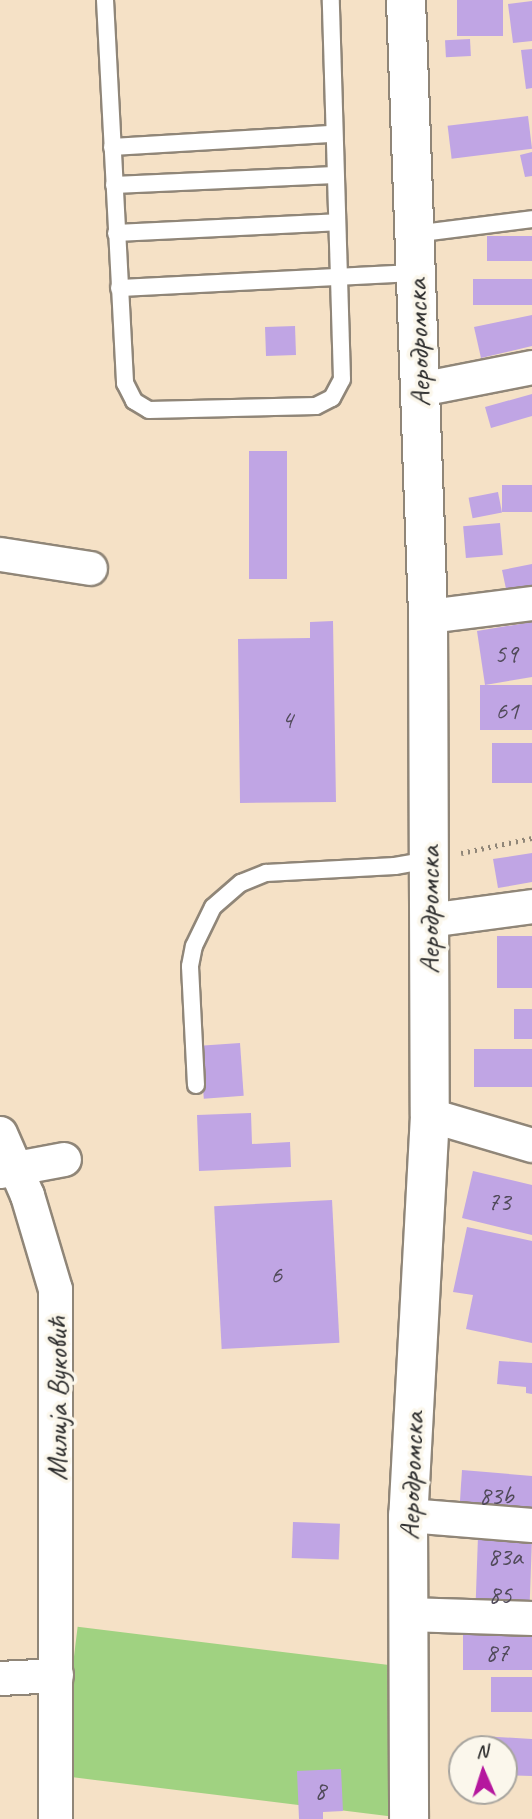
<!DOCTYPE html>
<meta charset="utf-8">
<style>
body{margin:0}
#map{position:relative;width:532px;height:1819px;overflow:hidden;background:#f5e1c6;font-family:Caveat,sans-serif}
div>[style]{position:absolute}
[style*='--x']{left:calc(var(--x)*1px);top:calc(var(--y)*1px);width:calc(var(--w)*1px);rotate:calc(var(--a)*1deg)}
.green>*{inset:0;background:#a0d281;transform-origin:0 0}
.building>*{inset:0;background:#c0a5e4;transform-origin:0 0}
.path>*{height:4.5px;margin-top:-2.25px;transform-origin:0;background:repeating-linear-gradient(90deg,#908678 0 2px,transparent 0 7px)}
.roads{filter:drop-shadow(2px 0 #908678) drop-shadow(-2px 0 #908678) drop-shadow(0 2px #908678) drop-shadow(0 -2px #908678)}
.service>*{height:16px;margin:-8px;padding:0 8px;transform-origin:8px;border-radius:8px;background:#fff}
.minor>*{height:33px;margin:-16.5px;padding:0 16.5px;transform-origin:16.5px;border-radius:16.5px;background:#fff}
.tertiary>*{height:38px;margin:-19px;padding:0 19px;transform-origin:19px;border-radius:19px;background:#fff}
span{translate:-50% -50%;white-space:nowrap;text-align:center;line-height:1.15;-webkit-text-stroke:7px #fbf7ec;paint-order:stroke}
.number-label{font-size:26px;color:#504a59}
.number-label span{-webkit-text-stroke-width:0}
.street-label{font-size:30px;color:#2b2b2b}
.north{position:absolute;left:448px;top:1735px;width:70px;height:70px;box-sizing:border-box;background:#fbf7ec;border:2px solid #a8a59f;border-radius:50%;rotate:357deg;font-size:19px;font-weight:700;line-height:28px;text-align:center;color:#2b2b2b}
.north::after{content:'';display:block;margin:auto;width:24px;height:32px;background:#b5179e;clip-path:polygon(50% 0,100% 100%,50% 72%,0 100%)}
</style>
<div id="map">
<div class="green">
<i style="left:430px;top:1670px;width:150px;height:355px;rotate:97deg"></i>
</div>
<div class="building">
<i style="left:457px;top:0;width:46px;height:36px"></i>
<i style="clip-path:polygon(532px 1px,532px 41px,513px 43px,508px 4px)"></i>
<i style="left:470px;top:39px;width:17px;height:25px;rotate:87deg"></i>
<i style="clip-path:polygon(532px 49px,532px 88px,526px 89px,521px 50px)"></i>
<i style="left:528px;top:116px;width:33px;height:81px;rotate:83deg"></i>
<i style="clip-path:polygon(532px 152px,532px 176px,525px 177px,520px 155px)"></i>
<i style="left:532px;top:236px;width:25px;height:45px;rotate:90deg"></i>
<i style="left:532px;top:279px;width:26px;height:59px;rotate:90deg"></i>
<i style="clip-path:polygon(532px 315px,532px 346px,481px 358px,474px 327px)"></i>
<i style="left:295px;top:326px;width:29px;height:30px;rotate:88deg"></i>
<i style="clip-path:polygon(532px 394px,532px 416px,491px 428px,485px 407px)"></i>
<i style="left:249px;top:451px;width:38px;height:128px"></i>
<i style="left:532px;top:485px;width:27px;height:30px;rotate:90deg"></i>
<i style="left:498px;top:492px;width:21px;height:30px;rotate:79deg"></i>
<i style="left:500px;top:523px;width:32px;height:37px;rotate:85deg"></i>
<i style="clip-path:polygon(532px 564px,532px 597px,509px 603px,502px 570px)"></i>
<i style="clip-path:polygon(333px 621px,336px 802px,240px 803px,238px 639px,310px 638px,310px 622px)"></i>
<i style="clip-path:polygon(532px 622px,532px 677px,485px 685px,477px 631px)"></i>
<i style="left:532px;top:685px;width:45px;height:52px;rotate:90deg"></i>
<i style="left:532px;top:743px;width:40px;height:40px;rotate:90deg"></i>
<i style="clip-path:polygon(532px 853px,532px 882px,498px 888px,493px 859px)"></i>
<i style="left:532px;top:936px;width:52px;height:35px;rotate:90deg"></i>
<i style="left:532px;top:1009px;width:30px;height:18px;rotate:90deg"></i>
<i style="left:240px;top:1043px;width:53px;height:40px;rotate:86deg"></i>
<i style="left:532px;top:1049px;width:38px;height:58px;rotate:90deg"></i>
<i style="clip-path:polygon(251px 1113px,252px 1144px,290px 1142px,291px 1167px,199px 1171px,197px 1115px)"></i>
<i style="clip-path:polygon(473px 1171px,532px 1185px,532px 1235px,462px 1218px)"></i>
<i style="left:332px;top:1200px;width:143px;height:118px;rotate:87deg"></i>
<i style="clip-path:polygon(467px 1227px,532px 1241px,532px 1343px,466px 1329px,473px 1295px,453px 1292px)"></i>
<i style="clip-path:polygon(499px 1361px,532px 1363px,532px 1394px,526px 1393px,526px 1387px,497px 1384px)"></i>
<i style="clip-path:polygon(462px 1470px,532px 1476px,532px 1516px,459px 1516px)"></i>
<i style="left:293px;top:1522px;width:47px;height:36px;rotate:2deg"></i>
<i style="left:478px;top:1536px;width:54px;height:76px;rotate:2deg"></i>
<i style="left:532px;top:1634px;width:36px;height:69px;rotate:90deg"></i>
<i style="left:532px;top:1677px;width:35px;height:41px;rotate:90deg"></i>
<i style="clip-path:polygon(481px 1736px,532px 1739px,532px 1776px,504px 1775px,504px 1749px,480px 1749px)"></i>
<i style="clip-path:polygon(341px 1769px,343px 1811px,323px 1812px,323px 1819px,299px 1819px,297px 1771px)"></i>
</div>
<div class="path">
<i style="--x:461;--y:853;--w:73;--a:-11.9"></i>
</div>
<div class="roads">
<div class="service">
<i style="--x:105;--y:0;--w:384;--a:87"></i>
<i style="--x:125;--y:383;--w:20;--a:63"></i>
<i style="--x:134;--y:401;--w:17;--a:31"></i>
<i style="--x:149;--y:410;--w:167;--a:-1.4"></i>
<i style="--x:316;--y:406;--w:18;--a:-27"></i>
<i style="--x:332;--y:398;--w:21;--a:-62"></i>
<i style="--x:342;--y:379;--w:379;--a:-91.7"></i>
<i style="--x:112;--y:147;--w:222;--a:-3.4"></i>
<i style="--x:114;--y:185;--w:221;--a:-2.6"></i>
<i style="--x:116;--y:233;--w:221;--a:-2.8"></i>
<i style="--x:414;--y:234;--w:119;--a:-7.2"></i>
<i style="--x:119;--y:288;--w:297;--a:-2.9"></i>
<i style="--x:196;--y:1085;--w:119;--a:-92.9"></i>
<i style="--x:190;--y:966;--w:20;--a:-79"></i>
<i style="--x:194;--y:946;--w:43;--a:-64"></i>
<i style="--x:213;--y:907;--w:37;--a:-41"></i>
<i style="--x:241;--y:883;--w:27;--a:-22"></i>
<i style="--x:266;--y:873;--w:129;--a:-3.1"></i>
<i style="--x:395;--y:866;--w:35;--a:-10"></i>
</div>
<div class="minor">
<i style="--x:420;--y:389;--w:114;--a:-11.1"></i>
<i style="--x:0;--y:554;--w:91;--a:8.8"></i>
<i style="--x:428;--y:616;--w:105;--a:-7.1"></i>
<i style="--x:429;--y:920;--w:104;--a:-7.7"></i>
<i style="--x:430;--y:1115;--w:106;--a:16.4"></i>
<i style="--x:0;--y:1133;--w:68;--a:66.5"></i>
<i style="--x:27;--y:1195;--w:98;--a:73.4"></i>
<i style="--x:55;--y:1289;--w:530;--a:90"></i>
<i style="--x:0;--y:1171;--w:65;--a:-10.6"></i>
<i style="--x:408;--y:1515;--w:124;--a:4.6"></i>
<i style="--x:407;--y:1614;--w:125;--a:1.8"></i>
<i style="--x:0;--y:1678;--w:56;--a:-3.1"></i>
</div>
<div class="tertiary">
<i style="--x:406;--y:0;--w:616;--a:87.95"></i>
<i style="--x:428;--y:616;--w:499;--a:89.8"></i>
<i style="--x:430;--y:1115;--w:401;--a:93.1"></i>
<i style="--x:408;--y:1515;--w:304;--a:89.8"></i>
</div>
</div>
<div class="number-label">
<span style="left:506px;top:654px">59</span>
<span style="left:507px;top:711px">61</span>
<span style="left:287px;top:720px">4</span>
<span style="left:499px;top:1202px">73</span>
<span style="left:276px;top:1275px">6</span>
<span style="left:496px;top:1496px">83b</span>
<span style="left:505px;top:1557px">83a</span>
<span style="left:500px;top:1595px">85</span>
<span style="left:497px;top:1653px">87</span>
<span style="left:320px;top:1791px">8</span>
</div>
<div class="street-label">
<span style="left:418px;top:343px;rotate:-92deg">Аеродромска</span>
<span style="left:429px;top:910px;rotate:-90deg">Аеродромска</span>
<span style="left:57px;top:1399px;rotate:-90deg">Милија Вуковић</span>
<span style="left:411px;top:1476px;rotate:-88deg">Аеродромска</span>
</div>
<div class="north">N</div>
</div>
